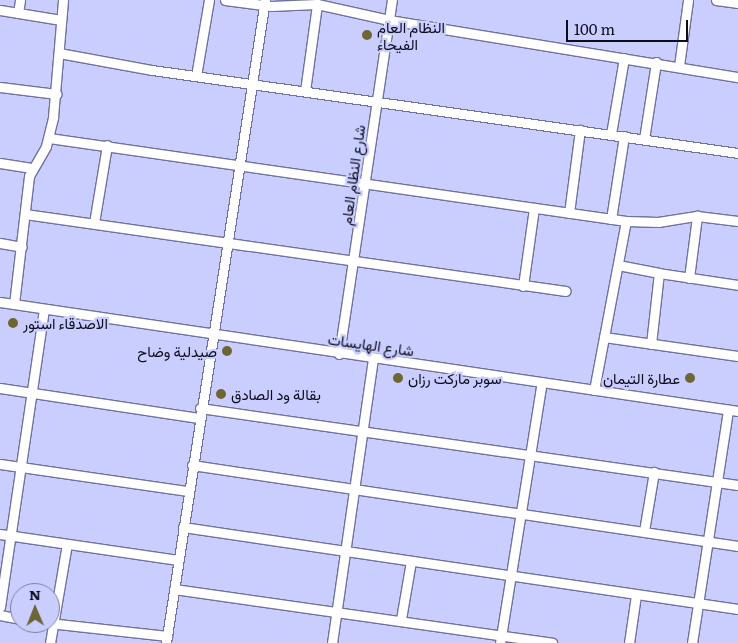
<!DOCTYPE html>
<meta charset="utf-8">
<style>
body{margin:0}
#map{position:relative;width:738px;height:643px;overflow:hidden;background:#caceff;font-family:Literata,Vazirmatn,serif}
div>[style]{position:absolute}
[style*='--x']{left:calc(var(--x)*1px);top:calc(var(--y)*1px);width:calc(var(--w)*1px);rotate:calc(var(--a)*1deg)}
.roads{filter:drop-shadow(1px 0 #6f729d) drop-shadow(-1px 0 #6f729d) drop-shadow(0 1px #6f729d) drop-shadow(0 -1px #6f729d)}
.minor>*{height:9px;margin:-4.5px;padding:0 4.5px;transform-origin:4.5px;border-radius:4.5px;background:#fff}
.dots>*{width:14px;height:14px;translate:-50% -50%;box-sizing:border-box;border:2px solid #caceff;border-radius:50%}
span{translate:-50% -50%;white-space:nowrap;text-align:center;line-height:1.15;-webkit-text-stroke:4.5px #caceff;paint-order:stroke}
.poi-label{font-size:15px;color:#0c0c1c}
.left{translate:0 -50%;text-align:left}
.right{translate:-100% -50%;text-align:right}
.street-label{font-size:15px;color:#0c0c1c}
.north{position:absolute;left:10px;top:583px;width:50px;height:50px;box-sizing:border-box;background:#caceff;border:1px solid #7e80a4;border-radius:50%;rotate:359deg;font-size:14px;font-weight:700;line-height:20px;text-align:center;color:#0c0c1c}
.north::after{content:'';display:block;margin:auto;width:18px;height:22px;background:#6e6632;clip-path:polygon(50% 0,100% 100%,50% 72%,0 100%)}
.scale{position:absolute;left:566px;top:20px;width:122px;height:22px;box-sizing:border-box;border:2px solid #0c0c1c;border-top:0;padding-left:6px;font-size:15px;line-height:18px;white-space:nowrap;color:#0c0c1c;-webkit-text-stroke:4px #caceff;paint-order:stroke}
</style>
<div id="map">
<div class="roads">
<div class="minor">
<i style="--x:225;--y:0;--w:46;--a:7.4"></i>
<i style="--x:271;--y:6;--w:46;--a:-2.5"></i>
<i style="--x:317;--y:4;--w:74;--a:12.5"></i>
<i style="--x:389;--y:20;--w:354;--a:9.3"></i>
<i style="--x:716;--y:0;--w:22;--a:8"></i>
<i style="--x:0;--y:10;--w:62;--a:9.3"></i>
<i style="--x:18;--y:13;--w:13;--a:-81"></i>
<i style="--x:59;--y:53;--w:95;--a:10.4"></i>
<i style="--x:152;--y:70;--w:592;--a:8.06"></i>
<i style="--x:679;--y:66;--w:67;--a:-82.2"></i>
<i style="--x:196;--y:76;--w:77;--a:-80.3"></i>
<i style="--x:0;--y:87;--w:57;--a:7"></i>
<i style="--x:305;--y:91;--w:88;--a:-82.1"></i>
<i style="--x:611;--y:134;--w:77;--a:-80.3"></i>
<i style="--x:49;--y:138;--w:583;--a:8.19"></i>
<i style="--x:626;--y:221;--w:32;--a:2"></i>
<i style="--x:658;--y:222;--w:39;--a:-9"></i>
<i style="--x:697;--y:216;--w:41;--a:7"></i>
<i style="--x:644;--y:139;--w:78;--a:-81.1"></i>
<i style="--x:0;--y:163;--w:32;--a:9"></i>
<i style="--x:569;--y:213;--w:84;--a:-82.5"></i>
<i style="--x:25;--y:214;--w:546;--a:8.1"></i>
<i style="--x:611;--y:219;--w:84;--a:-81.1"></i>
<i style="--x:94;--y:223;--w:79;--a:-80.5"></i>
<i style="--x:0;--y:243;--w:22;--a:10"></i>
<i style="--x:618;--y:265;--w:42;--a:11"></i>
<i style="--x:689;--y:278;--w:63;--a:-82.6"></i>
<i style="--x:523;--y:286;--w:79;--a:-82"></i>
<i style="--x:0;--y:302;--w:746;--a:8.4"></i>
<i style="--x:14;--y:304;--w:129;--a:-83.3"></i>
<i style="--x:29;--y:176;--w:34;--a:-60"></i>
<i style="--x:46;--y:146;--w:30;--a:-76"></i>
<i style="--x:53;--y:117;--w:117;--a:-85.1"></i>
<i style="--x:604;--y:337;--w:135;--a:8.1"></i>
<i style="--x:651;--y:344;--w:71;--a:-83.6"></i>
<i style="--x:659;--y:273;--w:80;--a:8.6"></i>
<i style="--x:339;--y:354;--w:358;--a:-81.5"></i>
<i style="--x:0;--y:388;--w:201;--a:8.6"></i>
<i style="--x:594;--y:390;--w:172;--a:-79.3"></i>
<i style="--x:200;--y:408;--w:543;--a:8.15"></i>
<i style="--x:0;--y:464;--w:190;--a:8.2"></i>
<i style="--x:192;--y:465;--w:552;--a:8.44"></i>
<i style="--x:183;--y:527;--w:561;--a:8.4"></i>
<i style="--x:644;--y:531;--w:60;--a:-80.4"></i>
<i style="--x:0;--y:534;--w:180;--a:8.3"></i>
<i style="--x:174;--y:589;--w:382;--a:8.1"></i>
<i style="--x:0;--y:607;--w:300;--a:-81.6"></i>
<i style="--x:0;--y:615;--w:20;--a:11"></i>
<i style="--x:401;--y:619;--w:59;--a:-80.2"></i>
<i style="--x:49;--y:623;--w:119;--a:6.3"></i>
<i style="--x:50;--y:643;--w:100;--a:-80.3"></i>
<i style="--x:166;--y:643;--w:651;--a:-81.25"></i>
<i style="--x:332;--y:643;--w:287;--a:-81.8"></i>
<i style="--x:500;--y:643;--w:264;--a:-80.9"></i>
<i style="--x:629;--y:643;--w:49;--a:-81.7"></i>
<i style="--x:692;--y:643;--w:236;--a:-81.2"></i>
</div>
</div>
<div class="dots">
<i style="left:367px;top:35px;background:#6e6632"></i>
<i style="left:13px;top:323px;background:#6e6632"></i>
<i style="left:227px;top:351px;background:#6e6632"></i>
<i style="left:398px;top:378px;background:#6e6632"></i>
<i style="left:690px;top:378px;background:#6e6632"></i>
<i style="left:221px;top:394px;background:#6e6632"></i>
</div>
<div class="poi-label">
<span class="left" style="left:377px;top:35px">النظام العام<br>الفيحاء</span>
<span class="left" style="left:23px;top:323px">الاصدقاء استور</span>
<span class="right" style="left:217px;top:351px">صيدلية وضاح</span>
<span class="left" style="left:408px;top:378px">سوبر ماركت رزان</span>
<span class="right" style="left:680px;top:378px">عطارة التيمان</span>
<span class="left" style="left:231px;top:394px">بقالة ود الصادق</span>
</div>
<div class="street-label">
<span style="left:352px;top:175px;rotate:-82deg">شارع النظام العام</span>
<span style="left:371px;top:344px;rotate:8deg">شارع الهايسات</span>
</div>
<div class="north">N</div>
<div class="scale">100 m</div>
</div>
